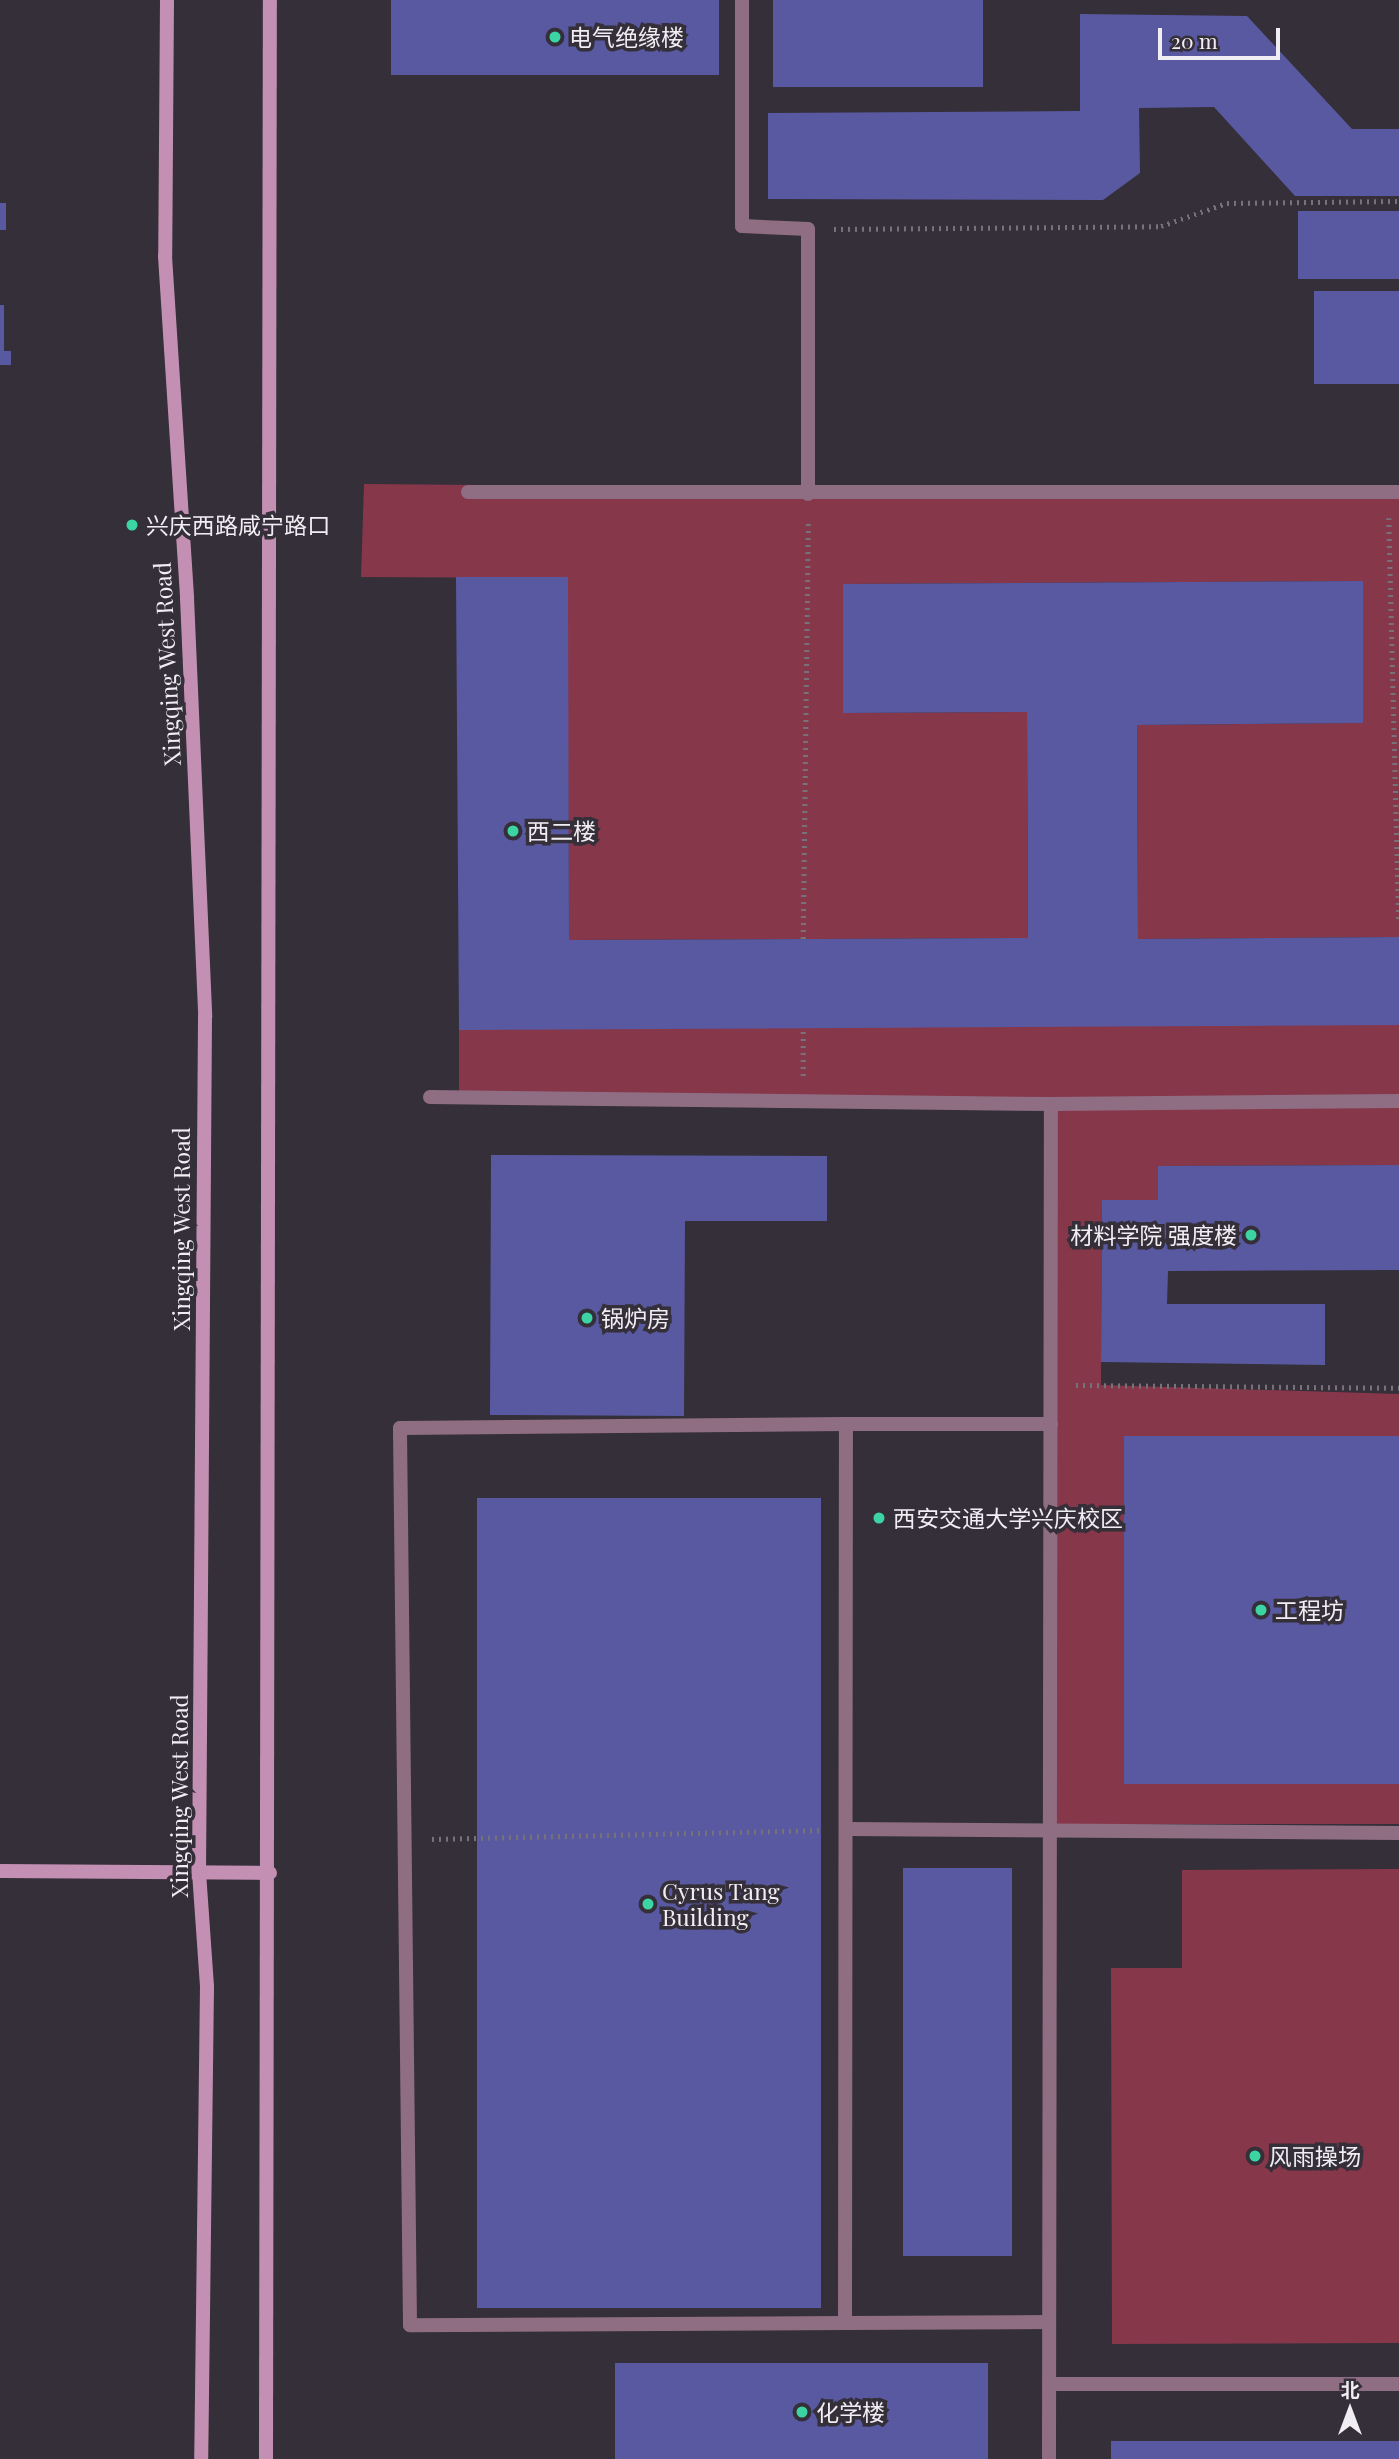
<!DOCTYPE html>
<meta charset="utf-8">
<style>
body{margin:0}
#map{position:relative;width:1399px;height:2459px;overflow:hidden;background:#342f38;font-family:"Playfair Display","Noto Sans SC",serif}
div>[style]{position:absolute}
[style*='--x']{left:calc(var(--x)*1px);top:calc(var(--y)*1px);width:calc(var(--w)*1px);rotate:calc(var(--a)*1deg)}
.green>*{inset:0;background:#87374a;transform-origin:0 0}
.building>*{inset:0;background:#5959a1;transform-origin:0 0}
.path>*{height:4.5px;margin-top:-2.25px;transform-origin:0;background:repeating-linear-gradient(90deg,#77727a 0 2px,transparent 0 7px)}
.lane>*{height:14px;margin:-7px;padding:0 7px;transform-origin:7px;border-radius:7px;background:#8f6e84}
.street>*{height:14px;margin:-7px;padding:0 7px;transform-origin:7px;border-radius:7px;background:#8f6e84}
.secondary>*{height:14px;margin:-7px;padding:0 7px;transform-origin:7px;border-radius:7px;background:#c390b3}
.dots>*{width:19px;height:19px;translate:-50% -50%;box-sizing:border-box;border:4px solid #342f38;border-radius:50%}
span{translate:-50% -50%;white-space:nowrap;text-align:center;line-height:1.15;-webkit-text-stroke:7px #342f38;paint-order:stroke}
.poi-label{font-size:23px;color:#f1eef3}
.left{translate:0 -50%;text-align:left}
.right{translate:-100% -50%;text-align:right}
.street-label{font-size:23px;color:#f1eef3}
.north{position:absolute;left:1315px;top:2375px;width:70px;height:70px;-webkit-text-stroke:5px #342f38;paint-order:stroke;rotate:0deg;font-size:19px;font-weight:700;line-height:28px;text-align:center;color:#f1eef3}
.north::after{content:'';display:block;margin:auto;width:24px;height:32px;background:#f1eef3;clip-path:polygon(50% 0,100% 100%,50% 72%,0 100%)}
.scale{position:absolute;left:1158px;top:28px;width:122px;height:32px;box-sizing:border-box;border:4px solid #f1eef3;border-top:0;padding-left:9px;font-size:21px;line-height:24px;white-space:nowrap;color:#f1eef3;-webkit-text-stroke:5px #342f38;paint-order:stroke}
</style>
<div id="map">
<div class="green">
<i style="clip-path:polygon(364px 484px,1399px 492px,1399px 937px,1138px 939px,1137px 725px,1363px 723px,1362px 581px,843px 584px,843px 713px,1027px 712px,1028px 938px,569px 940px,567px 578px,361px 577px)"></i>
<i style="left:1399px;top:1025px;width:75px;height:940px;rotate:90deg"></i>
<i style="clip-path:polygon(1399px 1102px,1399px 1165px,1159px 1166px,1158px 1200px,1102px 1200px,1101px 1385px,1399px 1394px,1399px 1824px,1054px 1824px,1051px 1104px)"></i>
<i style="clip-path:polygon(1399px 1869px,1399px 2343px,1112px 2344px,1111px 1968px,1182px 1968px,1182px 1870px)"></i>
</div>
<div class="building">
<i style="left:391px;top:0;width:328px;height:75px"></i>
<i style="left:773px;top:0;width:210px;height:87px"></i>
<i style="clip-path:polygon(1080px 14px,1247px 16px,1352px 129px,1399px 129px,1399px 196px,1295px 196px,1214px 107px,1139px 108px,1140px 173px,1103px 200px,768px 199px,768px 113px,1080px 111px)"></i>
<i style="left:0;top:203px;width:6px;height:27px"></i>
<i style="left:1298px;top:211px;width:101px;height:68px"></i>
<i style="left:1399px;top:291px;width:93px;height:85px;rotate:90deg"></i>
<i style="clip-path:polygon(0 305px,4px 305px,4px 351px,11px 351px,11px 365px,0 365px)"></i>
<i style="clip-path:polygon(456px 577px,568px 577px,569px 940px,1028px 938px,1027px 712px,843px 713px,843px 584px,1363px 581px,1363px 723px,1137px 725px,1138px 939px,1399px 937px,1399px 1025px,459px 1030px)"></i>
<i style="clip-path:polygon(491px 1155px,827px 1156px,827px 1221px,685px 1221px,684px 1416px,490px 1415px)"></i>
<i style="clip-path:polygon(1399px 1165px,1399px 1270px,1168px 1271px,1167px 1304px,1325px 1304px,1325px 1365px,1101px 1362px,1102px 1200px,1158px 1200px,1158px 1166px)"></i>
<i style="left:1399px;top:1436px;width:348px;height:275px;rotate:90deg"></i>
<i style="left:477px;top:1498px;width:344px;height:810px"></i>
<i style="left:903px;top:1868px;width:109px;height:388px"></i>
<i style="left:988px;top:2363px;width:96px;height:373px;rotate:90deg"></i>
<i style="left:1399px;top:2441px;width:18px;height:288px;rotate:90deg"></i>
</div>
<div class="path">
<i style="--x:834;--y:229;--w:327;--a:-0.5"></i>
<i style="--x:1161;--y:226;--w:70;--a:-19.2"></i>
<i style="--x:1227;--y:203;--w:172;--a:-0.7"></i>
<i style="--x:1389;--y:518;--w:404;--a:88.6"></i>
<i style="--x:803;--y:939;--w:420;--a:-89.3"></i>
<i style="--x:803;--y:1076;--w:48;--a:-90"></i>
<i style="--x:1076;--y:1385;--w:323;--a:0.5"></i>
<i style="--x:432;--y:1839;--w:387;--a:-1.3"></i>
</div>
<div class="lane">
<i style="--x:742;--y:0;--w:226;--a:90"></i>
<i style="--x:742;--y:226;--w:66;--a:2.6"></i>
<i style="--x:808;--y:229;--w:265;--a:90"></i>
<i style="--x:848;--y:1829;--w:551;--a:0.42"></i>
<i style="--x:1048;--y:2322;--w:203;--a:179.7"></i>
<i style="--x:845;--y:2323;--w:899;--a:-89.94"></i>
<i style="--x:846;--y:1424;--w:205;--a:0"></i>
<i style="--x:845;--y:2323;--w:435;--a:179.7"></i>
<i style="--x:410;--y:2325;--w:897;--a:-90.64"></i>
<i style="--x:400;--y:1428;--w:446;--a:-0.5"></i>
<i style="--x:1049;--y:2384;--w:350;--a:0"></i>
</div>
<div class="street">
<i style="--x:468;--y:492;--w:931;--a:0"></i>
<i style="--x:430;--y:1097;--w:621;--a:0.65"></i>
<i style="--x:1051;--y:1104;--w:348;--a:-0.5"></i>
<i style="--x:1049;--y:2459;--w:1355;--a:-89.92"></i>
</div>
<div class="secondary">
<i style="--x:167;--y:0;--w:256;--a:90.4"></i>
<i style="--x:165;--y:256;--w:343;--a:86.3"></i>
<i style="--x:187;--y:598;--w:419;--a:87.5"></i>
<i style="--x:205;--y:1017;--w:855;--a:90.4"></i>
<i style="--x:199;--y:1872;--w:114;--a:86"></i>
<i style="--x:207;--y:1986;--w:473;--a:90.7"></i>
<i style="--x:0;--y:1871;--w:270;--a:0.4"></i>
<i style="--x:266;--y:2459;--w:2459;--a:-89.91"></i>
</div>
<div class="dots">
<i style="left:555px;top:37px;background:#3dd4a3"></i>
<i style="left:132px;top:525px;background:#3dd4a3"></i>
<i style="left:513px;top:831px;background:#3dd4a3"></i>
<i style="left:1251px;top:1235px;background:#3dd4a3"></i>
<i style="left:587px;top:1318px;background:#3dd4a3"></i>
<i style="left:879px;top:1518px;background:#3dd4a3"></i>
<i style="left:1261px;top:1610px;background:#3dd4a3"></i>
<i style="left:648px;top:1904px;background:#3dd4a3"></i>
<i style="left:1255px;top:2156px;background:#3dd4a3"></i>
<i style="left:802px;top:2412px;background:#3dd4a3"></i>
</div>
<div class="poi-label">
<span class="left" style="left:569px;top:37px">电气绝缘楼</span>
<span class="left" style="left:146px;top:525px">兴庆西路咸宁路口</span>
<span class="left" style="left:527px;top:831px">西二楼</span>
<span class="right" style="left:1237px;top:1235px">材料学院 强度楼</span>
<span class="left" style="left:601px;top:1318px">锅炉房</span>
<span class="left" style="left:893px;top:1518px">西安交通大学兴庆校区</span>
<span class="left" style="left:1275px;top:1610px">工程坊</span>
<span class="left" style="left:662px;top:1904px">Cyrus Tang<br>Building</span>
<span class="left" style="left:1269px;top:2156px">风雨操场</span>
<span class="left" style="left:816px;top:2412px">化学楼</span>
</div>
<div class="street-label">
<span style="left:167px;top:664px;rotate:-93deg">Xingqing West Road</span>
<span style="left:181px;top:1229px;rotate:-90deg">Xingqing West Road</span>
<span style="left:179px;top:1796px;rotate:-90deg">Xingqing West Road</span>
</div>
<div class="north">北</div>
<div class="scale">20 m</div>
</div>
